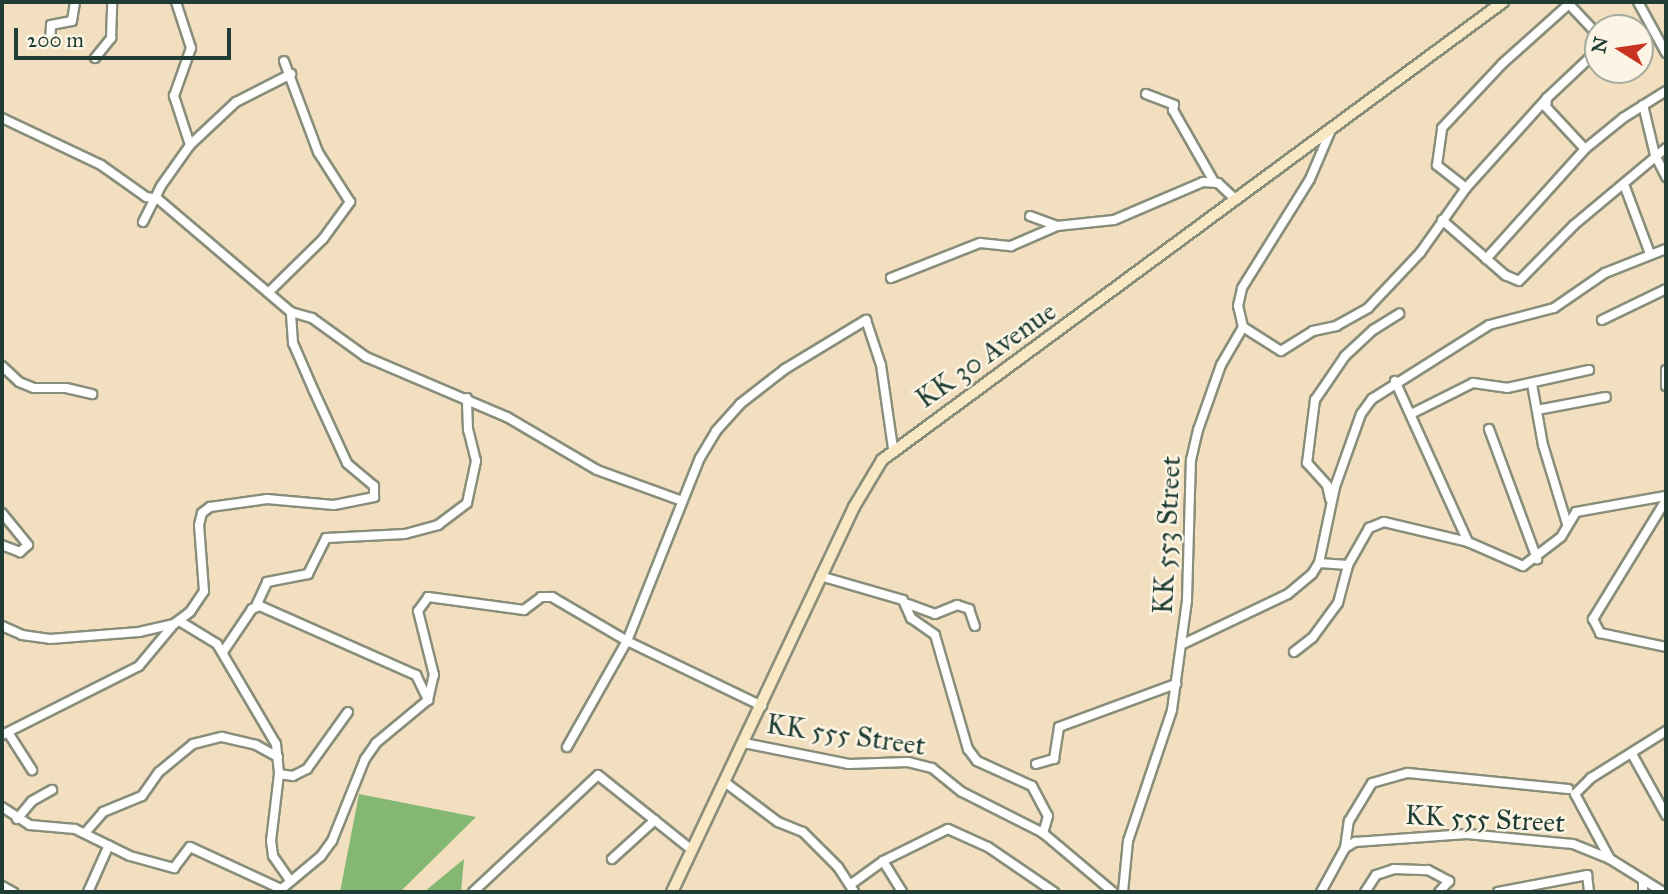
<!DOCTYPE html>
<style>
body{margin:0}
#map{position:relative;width:1668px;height:894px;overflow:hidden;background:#f2dfbf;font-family:"IM FELL Great Primer",serif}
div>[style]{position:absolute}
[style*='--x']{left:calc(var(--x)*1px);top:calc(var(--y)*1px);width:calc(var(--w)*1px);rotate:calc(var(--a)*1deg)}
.forest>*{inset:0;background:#84b772}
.roads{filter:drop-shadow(2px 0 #888e7a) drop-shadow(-2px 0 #888e7a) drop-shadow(0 2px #888e7a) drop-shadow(0 -2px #888e7a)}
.street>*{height:8px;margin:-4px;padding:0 4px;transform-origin:4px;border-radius:4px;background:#fff}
.secondary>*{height:10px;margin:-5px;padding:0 5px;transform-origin:5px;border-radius:5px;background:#f8e8c3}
span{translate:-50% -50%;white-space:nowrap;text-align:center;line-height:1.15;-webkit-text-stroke:5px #fcf5e5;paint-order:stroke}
.street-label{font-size:28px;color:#1f3d34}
.frame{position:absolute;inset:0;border:4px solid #1f3d34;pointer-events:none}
.north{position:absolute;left:1584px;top:14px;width:70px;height:70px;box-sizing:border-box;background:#fcf5e5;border:2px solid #a4ab9e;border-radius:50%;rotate:282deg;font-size:19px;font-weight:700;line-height:28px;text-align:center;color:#1f3d34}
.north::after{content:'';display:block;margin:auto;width:24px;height:32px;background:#c8321e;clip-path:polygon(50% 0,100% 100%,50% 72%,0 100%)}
.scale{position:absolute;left:14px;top:28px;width:217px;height:32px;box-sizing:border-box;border:4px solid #1f3d34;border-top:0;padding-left:9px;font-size:21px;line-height:24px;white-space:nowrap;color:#1f3d34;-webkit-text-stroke:5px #fcf5e5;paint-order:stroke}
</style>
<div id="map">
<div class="forest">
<i style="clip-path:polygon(359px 794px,476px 817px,400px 892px,340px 892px)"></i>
<i style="clip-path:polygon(464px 859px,461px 892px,424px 892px)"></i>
</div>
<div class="roads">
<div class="street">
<i style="--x:1567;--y:2;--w:45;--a:46.8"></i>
<i style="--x:1638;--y:2;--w:58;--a:61.2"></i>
<i style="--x:50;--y:41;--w:16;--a:-86"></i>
<i style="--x:51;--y:25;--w:21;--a:-11"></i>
<i style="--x:72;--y:21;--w:19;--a:-81"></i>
<i style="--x:95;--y:58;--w:26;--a:-51"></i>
<i style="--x:111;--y:38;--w:36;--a:-88"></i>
<i style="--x:1146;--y:94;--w:30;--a:21"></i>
<i style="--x:1174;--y:105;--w:5;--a:101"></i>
<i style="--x:1173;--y:110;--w:83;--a:60.3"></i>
<i style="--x:1547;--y:98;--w:9;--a:96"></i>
<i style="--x:1546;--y:107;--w:57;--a:47.1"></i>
<i style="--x:1643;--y:105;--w:51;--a:76.5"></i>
<i style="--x:1655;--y:155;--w:25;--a:63"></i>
<i style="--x:2;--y:118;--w:110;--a:25.4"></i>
<i style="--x:101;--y:165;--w:55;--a:35.4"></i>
<i style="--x:146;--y:197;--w:12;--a:9"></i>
<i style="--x:158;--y:199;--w:175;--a:40.4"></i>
<i style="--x:291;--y:312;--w:22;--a:16"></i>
<i style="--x:312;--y:318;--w:67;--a:35.8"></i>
<i style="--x:366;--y:357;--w:153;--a:23.1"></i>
<i style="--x:507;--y:417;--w:104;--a:30.5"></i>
<i style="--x:597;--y:470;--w:90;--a:20"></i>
<i style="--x:190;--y:145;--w:63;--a:-43.1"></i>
<i style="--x:236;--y:102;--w:62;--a:-27"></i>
<i style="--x:1625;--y:187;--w:72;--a:69.5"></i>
<i style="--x:1466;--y:188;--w:37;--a:-142"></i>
<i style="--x:1437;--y:165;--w:37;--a:-82"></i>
<i style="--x:1442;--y:128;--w:89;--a:-46.8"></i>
<i style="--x:1503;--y:63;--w:89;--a:-41.8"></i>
<i style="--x:1030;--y:216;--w:29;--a:20"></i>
<i style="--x:1057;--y:226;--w:57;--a:-6"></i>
<i style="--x:1114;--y:220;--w:97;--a:-23.1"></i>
<i style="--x:1203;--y:182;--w:15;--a:4"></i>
<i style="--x:1218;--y:183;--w:22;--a:43"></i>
<i style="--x:1442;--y:220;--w:84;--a:41.1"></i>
<i style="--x:1505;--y:275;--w:15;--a:23"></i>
<i style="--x:1519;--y:281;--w:78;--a:-45.5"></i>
<i style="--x:1574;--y:225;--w:120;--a:-39.9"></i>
<i style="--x:143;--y:222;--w:40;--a:-63.4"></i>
<i style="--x:161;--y:186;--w:50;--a:-54.7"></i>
<i style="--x:190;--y:145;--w:52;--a:-108.1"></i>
<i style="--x:174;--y:96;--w:51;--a:-70.5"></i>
<i style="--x:191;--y:48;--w:48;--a:-108.1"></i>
<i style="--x:1486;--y:259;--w:148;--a:-48"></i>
<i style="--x:1585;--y:149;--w:49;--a:-39.2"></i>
<i style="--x:1623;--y:118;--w:51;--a:-32.1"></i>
<i style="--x:891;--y:278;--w:96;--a:-21.5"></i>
<i style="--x:980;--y:243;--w:31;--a:6"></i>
<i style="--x:1011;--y:246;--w:50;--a:-23.5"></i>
<i style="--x:269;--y:292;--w:76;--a:-44.5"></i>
<i style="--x:323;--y:239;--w:46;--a:-53.9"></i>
<i style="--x:350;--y:202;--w:59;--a:-122.6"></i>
<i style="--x:318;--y:152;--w:97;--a:-110.5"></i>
<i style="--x:1602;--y:320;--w:71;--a:-25.8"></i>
<i style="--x:1243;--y:327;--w:45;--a:32.3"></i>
<i style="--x:1281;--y:351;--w:38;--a:-32"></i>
<i style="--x:1313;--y:331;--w:24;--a:-12"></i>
<i style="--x:1336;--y:326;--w:37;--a:-29"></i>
<i style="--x:1368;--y:308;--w:76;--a:-46.6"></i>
<i style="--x:1420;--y:253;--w:80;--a:-54.7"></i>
<i style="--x:1466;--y:188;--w:121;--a:-48"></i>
<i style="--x:1547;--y:98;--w:70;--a:-43.3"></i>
<i style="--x:2;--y:366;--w:23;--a:43"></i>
<i style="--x:19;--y:382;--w:16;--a:22"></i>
<i style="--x:34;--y:388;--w:32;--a:0"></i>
<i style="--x:66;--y:388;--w:27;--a:13"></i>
<i style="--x:1666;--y:370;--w:16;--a:90"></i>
<i style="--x:1395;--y:381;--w:177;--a:65.6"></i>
<i style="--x:1532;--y:384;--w:62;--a:79.8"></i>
<i style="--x:1543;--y:445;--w:83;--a:73.1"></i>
<i style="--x:1537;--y:410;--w:70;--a:-10.7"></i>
<i style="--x:1413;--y:413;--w:67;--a:-26.6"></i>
<i style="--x:1473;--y:383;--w:34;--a:8"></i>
<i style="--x:1507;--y:388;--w:84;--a:-12.4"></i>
<i style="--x:1489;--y:429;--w:139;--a:69.7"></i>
<i style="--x:1330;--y:499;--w:14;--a:-102"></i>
<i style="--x:1327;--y:485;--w:30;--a:-132"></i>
<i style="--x:1307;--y:463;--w:64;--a:-82.8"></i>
<i style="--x:1315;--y:400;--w:53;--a:-55.7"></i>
<i style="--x:1345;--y:356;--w:38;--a:-43"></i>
<i style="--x:1373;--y:330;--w:31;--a:-32"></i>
<i style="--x:1666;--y:500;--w:140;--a:121.5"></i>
<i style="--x:1593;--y:619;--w:16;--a:63"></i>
<i style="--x:1600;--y:633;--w:67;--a:12"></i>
<i style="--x:2;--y:513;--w:41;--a:50.9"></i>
<i style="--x:28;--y:545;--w:11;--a:139"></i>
<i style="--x:20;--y:552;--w:19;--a:-159"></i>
<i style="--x:1319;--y:563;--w:29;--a:4"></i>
<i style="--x:1348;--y:565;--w:43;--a:-60.4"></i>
<i style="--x:1369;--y:528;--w:16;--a:-22"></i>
<i style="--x:1384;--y:522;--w:86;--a:13.4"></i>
<i style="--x:1468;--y:542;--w:60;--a:23.6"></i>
<i style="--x:1523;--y:566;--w:48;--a:-37.3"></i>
<i style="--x:1561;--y:537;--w:29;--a:-59"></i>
<i style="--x:1576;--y:512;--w:91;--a:-10.1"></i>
<i style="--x:820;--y:576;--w:86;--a:16.1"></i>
<i style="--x:903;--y:600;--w:20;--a:66"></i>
<i style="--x:911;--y:618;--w:29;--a:35"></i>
<i style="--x:935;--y:635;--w:119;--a:73.9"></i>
<i style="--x:968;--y:749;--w:15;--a:53"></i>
<i style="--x:977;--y:761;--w:60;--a:24.4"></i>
<i style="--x:1032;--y:786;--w:34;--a:62"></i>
<i style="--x:1048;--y:816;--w:18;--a:106"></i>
<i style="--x:908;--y:604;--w:29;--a:20"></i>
<i style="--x:935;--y:614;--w:24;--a:-22"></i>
<i style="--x:957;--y:605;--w:13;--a:18"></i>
<i style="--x:969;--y:609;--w:18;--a:71"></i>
<i style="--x:256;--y:606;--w:26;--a:-65"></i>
<i style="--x:267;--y:582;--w:42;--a:-11"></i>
<i style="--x:308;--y:574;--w:40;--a:-63.4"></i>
<i style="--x:326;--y:538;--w:79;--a:-2.9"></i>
<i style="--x:405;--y:534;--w:34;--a:-15"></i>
<i style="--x:438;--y:525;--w:36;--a:-37"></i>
<i style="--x:467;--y:503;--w:43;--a:-77.9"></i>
<i style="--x:476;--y:461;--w:32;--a:-104"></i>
<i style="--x:468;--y:430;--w:32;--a:-92"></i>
<i style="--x:181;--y:622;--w:42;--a:31.4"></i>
<i style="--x:217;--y:644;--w:116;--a:59.5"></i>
<i style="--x:276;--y:744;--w:30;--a:84"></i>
<i style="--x:279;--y:774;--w:67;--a:96.8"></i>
<i style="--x:271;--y:841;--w:15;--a:82"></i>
<i style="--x:273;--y:856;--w:28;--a:55"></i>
<i style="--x:2;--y:626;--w:22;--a:24"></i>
<i style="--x:22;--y:635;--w:28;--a:8"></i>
<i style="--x:50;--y:639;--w:89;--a:-4.5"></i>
<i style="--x:139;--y:632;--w:36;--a:-13"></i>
<i style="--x:174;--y:624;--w:20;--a:-37"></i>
<i style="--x:190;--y:612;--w:25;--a:-56"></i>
<i style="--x:204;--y:591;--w:66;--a:-94.3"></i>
<i style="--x:199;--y:525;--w:12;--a:-76"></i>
<i style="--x:202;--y:513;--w:10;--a:-37"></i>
<i style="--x:210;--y:507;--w:58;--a:-8"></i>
<i style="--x:267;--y:499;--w:67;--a:5.1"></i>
<i style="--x:334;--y:505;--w:41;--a:-11.3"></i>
<i style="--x:374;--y:497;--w:11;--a:-90"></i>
<i style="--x:374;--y:486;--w:35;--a:-140"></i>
<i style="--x:347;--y:463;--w:81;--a:-114.7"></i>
<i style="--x:313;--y:389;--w:50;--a:-113.5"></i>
<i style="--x:293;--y:343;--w:31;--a:-94"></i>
<i style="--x:1183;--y:644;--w:116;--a:-25.5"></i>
<i style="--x:1288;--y:594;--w:31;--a:-40"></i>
<i style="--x:1312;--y:574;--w:13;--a:-58"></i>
<i style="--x:1319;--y:563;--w:78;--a:-78.1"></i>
<i style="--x:1335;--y:487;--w:77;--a:-70.4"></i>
<i style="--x:1361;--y:414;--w:19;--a:-54"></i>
<i style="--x:1372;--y:399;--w:138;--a:-32.3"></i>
<i style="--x:1489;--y:325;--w:67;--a:-14.7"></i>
<i style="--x:1554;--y:308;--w:62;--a:-34.5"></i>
<i style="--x:1605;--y:273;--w:66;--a:-21.5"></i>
<i style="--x:223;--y:652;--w:52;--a:-56"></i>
<i style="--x:252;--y:609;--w:9;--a:-21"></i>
<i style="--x:260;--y:606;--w:171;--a:23.9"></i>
<i style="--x:416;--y:675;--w:28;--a:64"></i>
<i style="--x:1294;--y:652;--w:24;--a:-38"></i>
<i style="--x:1313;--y:637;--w:42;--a:-53.7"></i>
<i style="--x:1338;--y:603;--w:39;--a:-75"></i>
<i style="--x:9;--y:734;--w:43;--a:57.4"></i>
<i style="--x:2;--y:735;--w:153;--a:-26.7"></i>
<i style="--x:139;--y:666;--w:55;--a:-50.2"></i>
<i style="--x:744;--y:743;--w:107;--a:11.3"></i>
<i style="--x:849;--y:764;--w:59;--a:-1.9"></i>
<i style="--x:908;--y:762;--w:25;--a:14"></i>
<i style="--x:932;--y:768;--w:38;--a:39"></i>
<i style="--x:962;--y:792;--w:91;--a:26.8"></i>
<i style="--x:1043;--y:833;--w:92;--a:40.1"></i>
<i style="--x:567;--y:747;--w:122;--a:-60.5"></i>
<i style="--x:627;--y:641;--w:197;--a:-68.3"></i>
<i style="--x:700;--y:458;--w:31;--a:-59"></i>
<i style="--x:716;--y:431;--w:36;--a:-48"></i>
<i style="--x:740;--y:404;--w:57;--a:-37.9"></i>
<i style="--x:785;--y:369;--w:95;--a:-31.2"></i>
<i style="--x:866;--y:320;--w:47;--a:71.6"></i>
<i style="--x:881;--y:365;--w:84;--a:81.8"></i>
<i style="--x:1632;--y:754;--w:70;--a:60.9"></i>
<i style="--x:1036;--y:764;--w:19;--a:-16"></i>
<i style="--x:1054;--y:759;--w:32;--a:-81"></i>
<i style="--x:1059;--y:727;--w:125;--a:-20.2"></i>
<i style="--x:279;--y:774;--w:14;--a:8"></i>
<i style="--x:293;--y:776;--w:16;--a:-27"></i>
<i style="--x:307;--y:769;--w:70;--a:-54.3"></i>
<i style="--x:726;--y:783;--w:65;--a:36.9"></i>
<i style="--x:778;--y:822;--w:27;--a:22"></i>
<i style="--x:803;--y:832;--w:49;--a:45"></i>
<i style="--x:838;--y:867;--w:30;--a:57"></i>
<i style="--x:2;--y:807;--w:33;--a:33"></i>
<i style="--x:30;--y:825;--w:45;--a:5.1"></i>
<i style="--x:75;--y:829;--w:61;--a:26.1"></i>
<i style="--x:130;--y:856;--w:46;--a:15.3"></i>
<i style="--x:174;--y:868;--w:26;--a:-53"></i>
<i style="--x:190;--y:847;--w:100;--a:24.8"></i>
<i style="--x:17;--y:819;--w:23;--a:-50"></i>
<i style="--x:32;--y:801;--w:23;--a:-29"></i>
<i style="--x:85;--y:833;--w:28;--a:-49"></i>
<i style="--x:103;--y:812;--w:42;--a:-22.3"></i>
<i style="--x:142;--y:796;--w:29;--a:-55"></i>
<i style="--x:159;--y:772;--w:44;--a:-39.5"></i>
<i style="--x:193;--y:744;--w:30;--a:-14"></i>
<i style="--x:222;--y:737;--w:35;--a:13"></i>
<i style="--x:256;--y:745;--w:25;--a:29"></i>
<i style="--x:1345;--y:848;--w:27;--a:-82"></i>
<i style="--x:1349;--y:821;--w:44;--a:-58.8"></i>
<i style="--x:1372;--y:783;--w:37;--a:-16"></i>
<i style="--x:1408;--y:773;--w:161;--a:5.7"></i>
<i style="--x:612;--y:859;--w:58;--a:-42.2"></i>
<i style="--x:1610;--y:859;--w:74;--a:-118.3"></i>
<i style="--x:1575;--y:794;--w:23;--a:-45"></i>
<i style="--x:1591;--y:778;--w:89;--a:-32.1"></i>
<i style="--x:883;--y:861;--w:36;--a:58"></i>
<i style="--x:850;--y:885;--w:41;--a:-36"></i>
<i style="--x:883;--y:861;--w:72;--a:-26.2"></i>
<i style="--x:948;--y:829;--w:44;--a:24.2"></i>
<i style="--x:988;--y:847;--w:80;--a:34.3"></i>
<i style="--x:2;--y:886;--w:13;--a:29"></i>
<i style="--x:88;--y:892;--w:51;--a:-65.9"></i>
<i style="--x:278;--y:892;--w:56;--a:-39.9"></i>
<i style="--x:321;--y:856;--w:19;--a:-54"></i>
<i style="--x:332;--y:841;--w:88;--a:-68.1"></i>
<i style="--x:365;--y:759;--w:19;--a:-55"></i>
<i style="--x:376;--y:743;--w:67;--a:-39.6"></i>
<i style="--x:428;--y:700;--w:26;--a:-77"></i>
<i style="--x:434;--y:675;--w:66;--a:-104"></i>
<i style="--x:418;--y:611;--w:17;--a:-54"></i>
<i style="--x:428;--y:597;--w:97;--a:7.7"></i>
<i style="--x:524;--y:610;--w:21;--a:-37"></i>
<i style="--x:541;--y:597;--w:11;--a:0"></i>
<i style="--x:552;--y:597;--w:87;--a:30.4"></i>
<i style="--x:627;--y:641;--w:150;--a:25.7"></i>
<i style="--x:473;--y:892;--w:171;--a:-43.1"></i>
<i style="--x:598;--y:775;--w:120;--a:38.6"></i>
<i style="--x:1123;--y:892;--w:51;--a:-84.4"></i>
<i style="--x:1128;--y:841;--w:138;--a:-71.4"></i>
<i style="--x:1172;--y:710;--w:111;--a:-82.2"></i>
<i style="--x:1187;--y:600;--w:140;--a:-88.4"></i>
<i style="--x:1191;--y:460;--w:31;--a:-77"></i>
<i style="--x:1198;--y:430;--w:69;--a:-70.5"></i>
<i style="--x:1221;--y:365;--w:44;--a:-59.9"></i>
<i style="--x:1243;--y:327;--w:22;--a:-103"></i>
<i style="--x:1238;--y:306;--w:18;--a:-77"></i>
<i style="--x:1242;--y:288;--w:128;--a:-58"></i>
<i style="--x:1310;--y:179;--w:53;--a:-66.8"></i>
<i style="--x:1321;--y:892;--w:50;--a:-61.4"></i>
<i style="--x:1345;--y:848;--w:12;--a:-31"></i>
<i style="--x:1355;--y:842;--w:112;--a:-4.1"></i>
<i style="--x:1467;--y:834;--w:106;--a:5.4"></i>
<i style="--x:1573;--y:844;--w:40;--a:22"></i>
<i style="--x:1610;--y:859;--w:62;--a:31.9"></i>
<i style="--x:1365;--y:892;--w:20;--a:-57"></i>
<i style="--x:1376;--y:875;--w:19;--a:-18"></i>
<i style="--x:1394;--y:869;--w:34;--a:2"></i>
<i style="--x:1428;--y:870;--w:24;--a:28"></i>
<i style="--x:1449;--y:881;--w:15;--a:132"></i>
<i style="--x:1498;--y:892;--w:91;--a:-10.8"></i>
<i style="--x:1587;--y:875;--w:17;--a:83"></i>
<i style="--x:1643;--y:892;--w:12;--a:-90"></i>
</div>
<div class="secondary">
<i style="--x:672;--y:892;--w:426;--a:-64.7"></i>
<i style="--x:854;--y:507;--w:55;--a:-59.2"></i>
<i style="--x:882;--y:460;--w:772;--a:-36.41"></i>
</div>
</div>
<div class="street-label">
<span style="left:986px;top:355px;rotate:-35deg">KK 30 Avenue</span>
<span style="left:1167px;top:535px;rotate:-87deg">KK 553 Street</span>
<span style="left:846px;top:735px;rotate:8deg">KK 555 Street</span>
<span style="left:1485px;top:819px;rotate:3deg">KK 555 Street</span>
</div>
<div class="frame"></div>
<div class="north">N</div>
<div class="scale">200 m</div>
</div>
